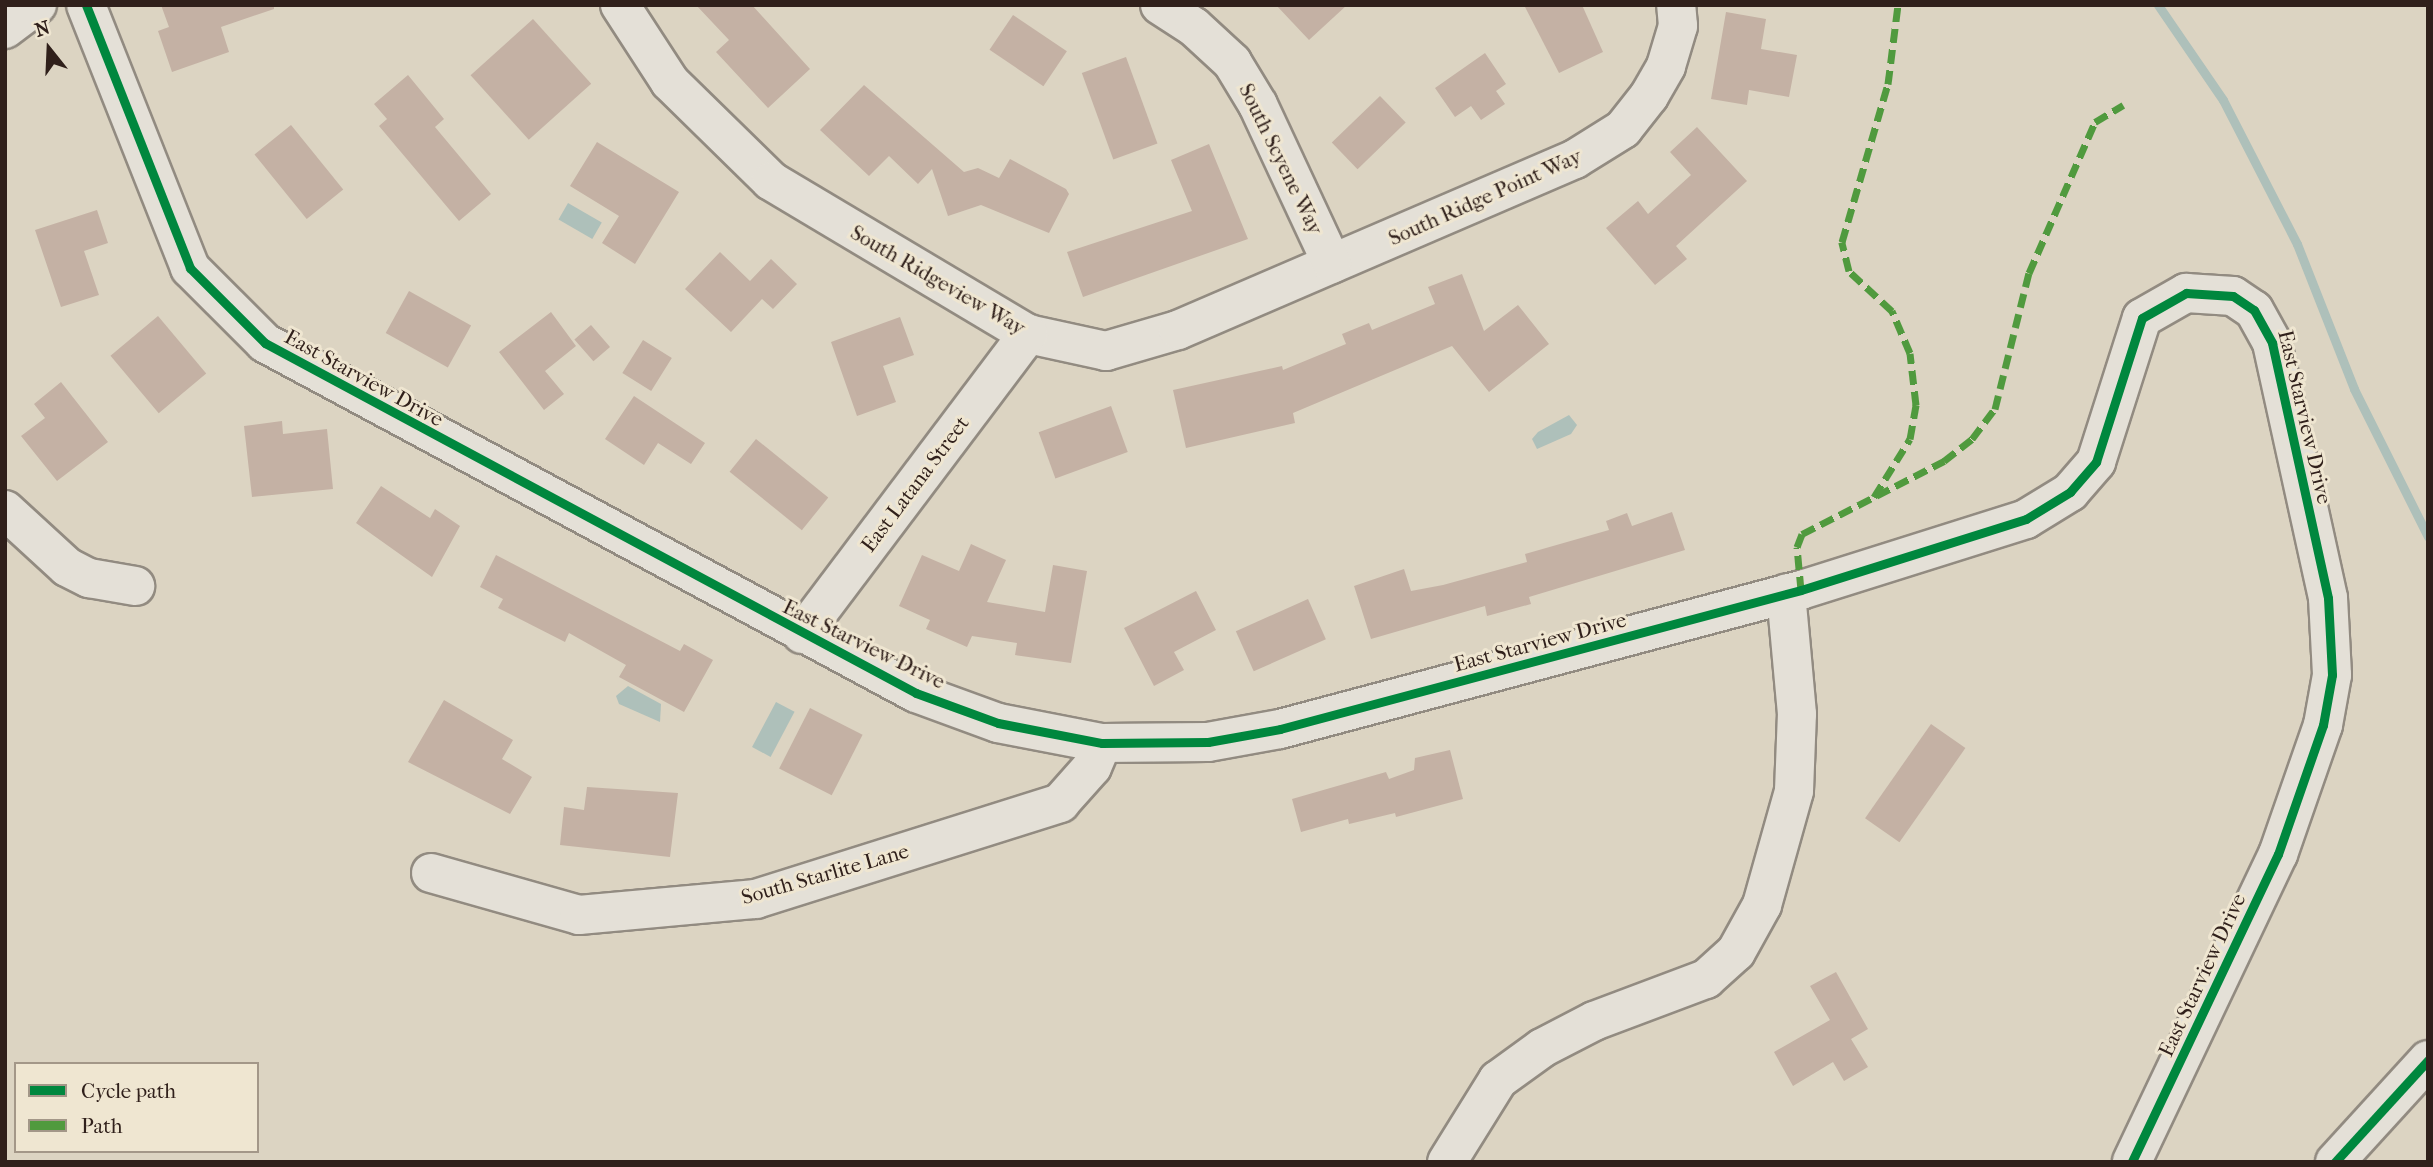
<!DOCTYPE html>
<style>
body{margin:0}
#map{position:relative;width:2433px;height:1167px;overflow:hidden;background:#dcd4c2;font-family:"IM FELL French Canon",serif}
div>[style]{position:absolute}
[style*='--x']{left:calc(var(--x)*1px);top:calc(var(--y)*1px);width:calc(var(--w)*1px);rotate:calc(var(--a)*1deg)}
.water>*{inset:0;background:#aec0ba;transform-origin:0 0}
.stream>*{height:9px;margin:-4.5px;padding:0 4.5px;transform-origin:4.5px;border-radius:4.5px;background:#aec0ba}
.building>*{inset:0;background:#c4b1a4;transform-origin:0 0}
.roads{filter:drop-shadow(2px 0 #928b81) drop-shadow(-2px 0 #928b81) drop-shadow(0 2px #928b81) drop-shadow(0 -2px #928b81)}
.minor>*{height:38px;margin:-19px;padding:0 19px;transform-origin:19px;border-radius:19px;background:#e4e0d7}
.quiet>*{height:7px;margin-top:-3.5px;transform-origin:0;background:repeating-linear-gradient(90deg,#509a3e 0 14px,transparent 0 21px)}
.cycleway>*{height:9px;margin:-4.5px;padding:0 4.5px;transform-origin:4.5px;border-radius:4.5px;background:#00873e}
span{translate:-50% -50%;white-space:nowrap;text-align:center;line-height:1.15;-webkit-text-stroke:6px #efe6d1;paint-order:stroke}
.street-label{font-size:21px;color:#30201b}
.frame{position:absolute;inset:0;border:7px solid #30201b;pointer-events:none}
.legend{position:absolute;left:14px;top:1062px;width:245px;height:91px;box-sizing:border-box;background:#efe6d1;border:2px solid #a39788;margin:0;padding:9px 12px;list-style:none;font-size:21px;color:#30201b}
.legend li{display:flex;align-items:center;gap:14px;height:35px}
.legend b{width:35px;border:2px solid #a39788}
.north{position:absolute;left:14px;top:14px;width:70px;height:70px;-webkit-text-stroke:5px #efe6d1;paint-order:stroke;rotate:342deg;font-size:19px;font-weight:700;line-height:28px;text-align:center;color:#30201b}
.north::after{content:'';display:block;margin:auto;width:24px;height:32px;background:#30201b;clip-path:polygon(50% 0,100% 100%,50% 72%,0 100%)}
</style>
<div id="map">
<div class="water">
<i style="left:568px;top:203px;width:39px;height:19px;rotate:30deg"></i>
<i style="clip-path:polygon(1569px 415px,1577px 425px,1571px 434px,1537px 449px,1532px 439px,1538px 432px)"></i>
<i style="clip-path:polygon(628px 686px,661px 704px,660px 722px,619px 704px,616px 696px)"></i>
<i style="left:776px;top:702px;width:21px;height:51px;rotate:28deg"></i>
</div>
<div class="stream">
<i style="--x:2158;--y:5;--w:115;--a:55.6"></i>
<i style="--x:2223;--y:100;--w:162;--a:62.8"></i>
<i style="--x:2297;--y:244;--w:156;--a:68.5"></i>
<i style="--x:2354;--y:389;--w:165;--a:63.4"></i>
</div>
<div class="building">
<i style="clip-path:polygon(161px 5px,274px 5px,274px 9px,221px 27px,229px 52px,172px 72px,158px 31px,169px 27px)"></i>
<i style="clip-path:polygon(696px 5px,752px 5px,810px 69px,768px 108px,716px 52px,729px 40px)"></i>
<i style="clip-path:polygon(1276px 5px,1347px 5px,1309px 40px)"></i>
<i style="clip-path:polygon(1524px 5px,1582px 5px,1603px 52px,1559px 73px)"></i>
<i style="clip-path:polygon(1726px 12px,1766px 19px,1761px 49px,1797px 55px,1789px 97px,1749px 90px,1747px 105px,1711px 99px)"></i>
<i style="left:1013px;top:15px;width:65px;height:42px;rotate:34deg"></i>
<i style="left:533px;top:19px;width:87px;height:84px;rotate:48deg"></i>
<i style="clip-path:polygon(1485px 53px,1506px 84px,1496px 91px,1505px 104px,1481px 120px,1471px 106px,1455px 117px,1435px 88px)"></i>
<i style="left:1126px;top:57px;width:92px;height:47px;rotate:70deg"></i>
<i style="clip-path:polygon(408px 75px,444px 119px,435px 127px,491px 194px,459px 221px,379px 126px,387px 119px,374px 104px)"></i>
<i style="clip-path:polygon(864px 85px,964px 172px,978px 168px,999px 178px,1010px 159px,1066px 189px,1069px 194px,1049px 233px,981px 205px,948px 216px,932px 169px,918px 184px,889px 156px,869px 176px,820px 130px)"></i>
<i style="left:1380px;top:96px;width:37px;height:67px;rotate:46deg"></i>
<i style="left:291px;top:125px;width:83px;height:47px;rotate:51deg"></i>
<i style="clip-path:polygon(1697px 127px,1747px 181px,1676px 246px,1687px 259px,1655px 285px,1606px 228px,1638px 201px,1648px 214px,1691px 175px,1670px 152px)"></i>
<i style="clip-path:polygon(597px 142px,679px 192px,635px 264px,602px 243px,619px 216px,570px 186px)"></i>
<i style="clip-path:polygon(1209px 144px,1248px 239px,1083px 297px,1067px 252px,1192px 211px,1171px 160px)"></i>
<i style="clip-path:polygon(97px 210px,108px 243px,84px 251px,99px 295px,61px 307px,35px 230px)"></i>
<i style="clip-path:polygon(720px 252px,750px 281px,771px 259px,797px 284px,773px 309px,762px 299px,731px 332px,685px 289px)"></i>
<i style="clip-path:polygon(1462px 274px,1484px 331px,1518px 305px,1549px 344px,1489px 392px,1452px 346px,1293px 413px,1295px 423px,1186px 448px,1173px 390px,1282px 366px,1283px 370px,1346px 344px,1342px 334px,1369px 323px,1372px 330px,1435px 304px,1428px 287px)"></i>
<i style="left:409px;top:291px;width:71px;height:48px;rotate:29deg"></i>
<i style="clip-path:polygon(551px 312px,576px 346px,545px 371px,564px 394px,544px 410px,499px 352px)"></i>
<i style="left:158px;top:316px;width:75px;height:62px;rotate:50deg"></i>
<i style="clip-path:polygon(900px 317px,914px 355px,883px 366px,896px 402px,857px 416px,831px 342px)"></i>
<i style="left:591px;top:325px;width:29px;height:22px;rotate:49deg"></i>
<i style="left:643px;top:340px;width:34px;height:39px;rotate:32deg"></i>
<i style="clip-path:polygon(61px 382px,108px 442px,57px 481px,21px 436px,45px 418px,34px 404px)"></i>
<i style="clip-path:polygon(634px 396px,705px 443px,691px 464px,658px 443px,644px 465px,605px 439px)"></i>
<i style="left:1111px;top:406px;width:49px;height:77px;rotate:70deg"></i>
<i style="clip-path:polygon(282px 421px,283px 434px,327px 429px,333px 489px,252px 497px,244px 426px)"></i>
<i style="left:756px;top:439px;width:93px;height:42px;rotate:39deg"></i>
<i style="clip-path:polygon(381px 486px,430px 518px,435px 509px,460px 526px,432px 577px,356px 523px)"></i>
<i style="clip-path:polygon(1672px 512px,1685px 550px,1529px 597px,1531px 604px,1487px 616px,1485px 606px,1371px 639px,1354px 586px,1404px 569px,1411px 591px,1443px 585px,1527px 562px,1525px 554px,1609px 530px,1606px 521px,1627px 513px,1632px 526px)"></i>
<i style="clip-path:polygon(971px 544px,1006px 560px,987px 602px,1045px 612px,1053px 565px,1087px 571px,1071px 663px,1015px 655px,1017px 643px,972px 636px,967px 647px,926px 629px,930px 620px,899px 606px,922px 555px,959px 571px)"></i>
<i style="clip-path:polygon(496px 555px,680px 651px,684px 644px,713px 660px,684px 712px,619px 677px,626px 665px,569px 633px,565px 642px,498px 608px,503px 599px,480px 587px)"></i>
<i style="clip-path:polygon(1196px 591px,1216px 630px,1174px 652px,1184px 670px,1154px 686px,1124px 628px)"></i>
<i style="left:1308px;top:599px;width:44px;height:79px;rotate:66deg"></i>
<i style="clip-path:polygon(444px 700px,513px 740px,502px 759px,532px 777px,510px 814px,408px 762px)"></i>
<i style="left:810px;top:708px;width:59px;height:68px;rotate:27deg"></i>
<i style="left:1931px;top:724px;width:42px;height:115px;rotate:35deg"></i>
<i style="clip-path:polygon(1450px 750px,1463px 799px,1396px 817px,1395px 813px,1349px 824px,1348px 819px,1301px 832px,1292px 799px,1386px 772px,1389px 779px,1414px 770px,1415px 758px)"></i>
<i style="clip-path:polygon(587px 787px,678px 793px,670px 857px,560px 845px,564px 807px,584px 810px)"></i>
<i style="clip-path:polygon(1836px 972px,1868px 1029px,1851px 1039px,1868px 1067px,1844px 1081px,1833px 1062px,1793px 1086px,1774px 1052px,1830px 1020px,1810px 986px)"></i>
</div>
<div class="roads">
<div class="minor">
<i style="--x:86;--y:5;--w:283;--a:68.4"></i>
<i style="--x:190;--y:268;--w:106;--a:45"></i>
<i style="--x:265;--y:343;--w:739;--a:28.26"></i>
<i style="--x:916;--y:693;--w:87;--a:20.1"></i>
<i style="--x:998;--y:723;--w:106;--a:10.9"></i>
<i style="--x:1102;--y:743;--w:106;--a:-0.5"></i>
<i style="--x:1208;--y:742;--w:73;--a:-10.2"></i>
<i style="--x:1280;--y:729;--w:539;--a:-14.94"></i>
<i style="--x:1801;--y:590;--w:236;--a:-17.5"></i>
<i style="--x:2026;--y:519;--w:52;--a:-31.5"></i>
<i style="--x:2070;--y:492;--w:40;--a:-49"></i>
<i style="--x:2096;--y:462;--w:151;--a:-72.3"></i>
<i style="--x:2142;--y:318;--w:51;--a:-29.6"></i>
<i style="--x:2186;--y:293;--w:47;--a:3.7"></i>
<i style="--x:2233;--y:296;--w:25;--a:34"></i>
<i style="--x:2254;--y:310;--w:38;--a:61"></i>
<i style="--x:2272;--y:343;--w:261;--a:77.6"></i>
<i style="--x:2328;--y:598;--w:77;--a:87"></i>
<i style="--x:2332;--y:675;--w:51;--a:100.2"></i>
<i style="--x:2323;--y:725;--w:137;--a:109.2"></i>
<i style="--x:2278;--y:854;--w:341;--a:115.4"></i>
<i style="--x:620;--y:5;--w:92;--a:57"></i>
<i style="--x:670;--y:82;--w:141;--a:44.4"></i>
<i style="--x:771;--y:181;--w:299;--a:30.8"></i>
<i style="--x:1028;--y:334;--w:80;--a:12.3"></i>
<i style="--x:1106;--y:351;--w:75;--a:-16.3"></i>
<i style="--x:1178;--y:330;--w:432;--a:-23.3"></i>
<i style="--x:1575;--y:159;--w:57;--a:-32"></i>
<i style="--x:1623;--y:129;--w:42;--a:-51.8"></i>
<i style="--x:1649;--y:96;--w:34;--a:-60"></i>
<i style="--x:1666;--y:66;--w:42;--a:-73.3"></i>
<i style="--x:1678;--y:26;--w:21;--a:-95"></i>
<i style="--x:1160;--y:5;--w:40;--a:32.9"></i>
<i style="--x:1194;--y:27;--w:52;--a:42.6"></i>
<i style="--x:1232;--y:62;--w:50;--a:58.8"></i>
<i style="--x:1258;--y:105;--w:175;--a:65"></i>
<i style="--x:5;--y:29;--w:40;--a:-37"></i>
<i style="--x:5;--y:510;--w:84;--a:42.6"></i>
<i style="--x:67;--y:567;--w:25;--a:27"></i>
<i style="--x:89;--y:578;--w:47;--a:9.9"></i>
<i style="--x:802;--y:634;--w:376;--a:-53"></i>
<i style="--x:431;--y:873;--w:154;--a:15.8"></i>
<i style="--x:579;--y:915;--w:178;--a:-5.2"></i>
<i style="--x:756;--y:899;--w:319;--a:-17.5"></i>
<i style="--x:1060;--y:803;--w:48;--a:-48.4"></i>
<i style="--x:1092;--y:767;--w:26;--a:-67"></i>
<i style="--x:1447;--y:1162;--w:97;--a:-58.1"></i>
<i style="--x:1498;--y:1080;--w:54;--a:-36"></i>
<i style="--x:1542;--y:1048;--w:59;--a:-27.4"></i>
<i style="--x:1594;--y:1021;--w:120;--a:-20.6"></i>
<i style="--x:1706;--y:979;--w:40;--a:-42"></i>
<i style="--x:1736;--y:952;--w:54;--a:-61"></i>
<i style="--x:1762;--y:905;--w:118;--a:-74.3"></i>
<i style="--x:1794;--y:791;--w:77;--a:-87.8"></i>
<i style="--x:1797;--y:714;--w:121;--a:-95.2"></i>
<i style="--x:2335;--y:1162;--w:138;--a:-47.6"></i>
</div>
</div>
<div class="quiet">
<i style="--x:1874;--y:497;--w:68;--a:-58.2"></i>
<i style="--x:1910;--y:439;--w:35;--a:-80"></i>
<i style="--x:1916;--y:405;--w:52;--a:-96.6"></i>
<i style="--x:1910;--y:353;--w:46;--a:-113.2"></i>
<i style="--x:1892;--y:311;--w:59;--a:-137.1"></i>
<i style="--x:1849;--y:271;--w:30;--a:-104"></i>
<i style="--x:1842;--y:242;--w:165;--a:-73.8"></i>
<i style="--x:1888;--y:84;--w:80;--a:-82.8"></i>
<i style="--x:1801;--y:590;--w:43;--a:-95.3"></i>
<i style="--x:1797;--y:547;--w:14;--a:-69"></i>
<i style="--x:1802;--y:534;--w:160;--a:-27.2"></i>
<i style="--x:1944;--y:461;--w:36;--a:-38"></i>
<i style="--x:1972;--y:439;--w:38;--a:-53"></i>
<i style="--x:1995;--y:409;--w:140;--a:-76"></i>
<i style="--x:2029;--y:273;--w:165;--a:-66.4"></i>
<i style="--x:2095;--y:122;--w:33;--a:-31"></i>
</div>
<div class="cycleway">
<i style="--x:86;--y:5;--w:283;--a:68.4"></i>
<i style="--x:190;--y:268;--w:106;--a:45"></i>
<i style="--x:265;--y:343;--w:739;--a:28.26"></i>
<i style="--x:916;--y:693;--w:87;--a:20.1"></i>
<i style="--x:998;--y:723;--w:106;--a:10.9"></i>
<i style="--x:1102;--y:743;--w:106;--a:-0.5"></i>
<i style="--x:1208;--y:742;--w:73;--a:-10.2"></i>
<i style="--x:1280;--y:729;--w:539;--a:-14.94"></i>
<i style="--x:1801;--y:590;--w:236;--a:-17.5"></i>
<i style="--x:2026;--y:519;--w:52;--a:-31.5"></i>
<i style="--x:2070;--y:492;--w:40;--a:-49"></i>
<i style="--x:2096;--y:462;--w:151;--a:-72.3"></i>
<i style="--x:2142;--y:318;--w:51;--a:-29.6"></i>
<i style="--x:2186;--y:293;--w:47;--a:3.7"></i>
<i style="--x:2233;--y:296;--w:25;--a:34"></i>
<i style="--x:2254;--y:310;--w:38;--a:61"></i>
<i style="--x:2272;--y:343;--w:261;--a:77.6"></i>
<i style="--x:2328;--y:598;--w:77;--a:87"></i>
<i style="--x:2332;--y:675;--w:51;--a:100.2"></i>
<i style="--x:2323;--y:725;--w:137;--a:109.2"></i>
<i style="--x:2278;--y:854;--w:341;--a:115.4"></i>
<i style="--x:2335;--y:1162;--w:138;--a:-47.6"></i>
</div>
<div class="street-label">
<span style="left:1281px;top:159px;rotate:64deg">South Scyene Way</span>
<span style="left:1485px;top:197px;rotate:-24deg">South Ridge Point Way</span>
<span style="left:938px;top:280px;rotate:30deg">South Ridgeview Way</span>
<span style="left:364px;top:378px;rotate:29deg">East Starview Drive</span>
<span style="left:2305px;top:417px;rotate:77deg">East Starview Drive</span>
<span style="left:915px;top:484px;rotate:-53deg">East Latana Street</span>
<span style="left:1540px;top:642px;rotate:-15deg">East Starview Drive</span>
<span style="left:864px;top:644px;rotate:26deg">East Starview Drive</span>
<span style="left:825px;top:874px;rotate:-16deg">South Starlite Lane</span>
<span style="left:2202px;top:975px;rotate:-65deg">East Starview Drive</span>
</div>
<div class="frame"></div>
<ul class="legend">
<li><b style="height:9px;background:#00873e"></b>Cycle path</li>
<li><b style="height:9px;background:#509a3e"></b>Path</li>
</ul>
<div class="north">N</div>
</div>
